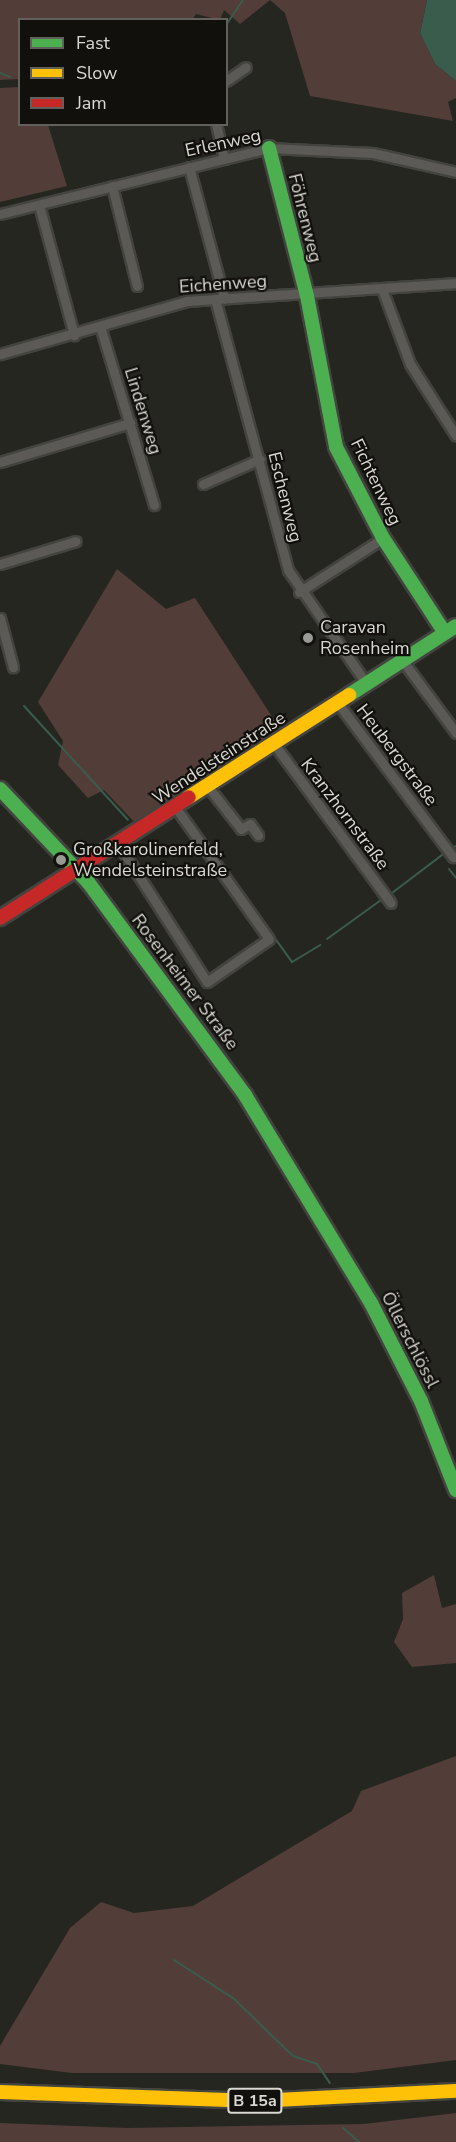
<!DOCTYPE html>
<meta charset="utf-8">
<style>
body{margin:0}
#map{position:relative;width:456px;height:2142px;overflow:hidden;background:#262621;font-family:"Nunito Sans",sans-serif}
div>[style]{position:absolute}
[style*='--x']{left:calc(var(--x)*1px);top:calc(var(--y)*1px);width:calc(var(--w)*1px);rotate:calc(var(--a)*1deg)}
.green>*{inset:0;background:#523d39}
.water>*{inset:0;background:#395c4c}
.stream>*{height:2px;margin:-1px;padding:0 1px;transform-origin:1px;border-radius:1px;background:#395c4c}
.roads{filter:drop-shadow(2px 0 #43433f) drop-shadow(-2px 0 #43433f) drop-shadow(0 2px #43433f) drop-shadow(0 -2px #43433f)}
.street>*{height:9px;margin:-4.5px;padding:0 4.5px;transform-origin:4.5px;border-radius:4.5px;background:#5b5a56}
.fast>*{height:14px;margin:-7px;padding:0 7px;transform-origin:7px;border-radius:7px;background:#4caf50}
.slow>*{height:14px;margin:-7px;padding:0 7px;transform-origin:7px;border-radius:7px;background:#ffc107}
.jam>*{height:14px;margin:-7px;padding:0 7px;transform-origin:7px;border-radius:7px;background:#c62828}
.dots>*{width:16px;height:16px;translate:-50% -50%;box-sizing:border-box;border:3px solid #11100c;border-radius:50%}
span{translate:-50% -50%;white-space:nowrap;text-align:center;line-height:1.15;-webkit-text-stroke:4.5px #11100c;paint-order:stroke}
.shield-label span{padding:2px 4px;background:#11100c;border:2px solid;border-radius:4px;-webkit-text-stroke-width:0}
.shield-label{font-size:16px;color:#d9d8d2;font-weight:700}
.street-label{font-size:18px;color:#d9d8d2}
.poi-label{font-size:18px;color:#d9d8d2}
.left{translate:0 -50%;text-align:left}
.legend{position:absolute;left:18px;top:18px;width:210px;height:108px;box-sizing:border-box;background:#11100c;border:2px solid #61605b;margin:0;padding:8px 10px;list-style:none;font-size:18px;color:#d9d8d2}
.legend li{display:flex;align-items:center;gap:12px;height:30px}
.legend b{width:30px;border:2px solid #61605b}
</style>
<div id="map">
<div class="green">
<i style="clip-path:polygon(0 0,427px 0,420px 33px,435px 64px,456px 81px,456px 98px,448px 102px,453px 121px,310px 96px,285px 13px,270px 0,240px 24px,224px 10px,220px 20px,196px 14px,192px 20px,20px 20px,19px 79px,0 80px)"></i>
<i style="clip-path:polygon(19px 87px,20px 124px,48px 125px,67px 186px,0 202px,0 88px)"></i>
<i style="clip-path:polygon(117px 569px,166px 609px,195px 598px,282px 732px,138px 826px,104px 790px,88px 798px,58px 765px,63px 741px,38px 702px)"></i>
<i style="clip-path:polygon(434px 1575px,442px 1608px,456px 1604px,456px 1663px,412px 1667px,394px 1642px,403px 1619px,402px 1593px)"></i>
<i style="clip-path:polygon(456px 1756px,456px 2060px,354px 2073px,72px 2073px,0 2064px,0 2046px,70px 1928px,101px 1902px,134px 1913px,193px 1906px,352px 1811px,361px 1791px)"></i>
<i style="clip-path:polygon(456px 2113px,456px 2142px,0 2142px,0 2123px,127px 2128px,364px 2124px)"></i>
</div>
<div class="water">
<i style="clip-path:polygon(427px 0,456px 0,456px 81px,435px 64px,420px 33px)"></i>
</div>
<div class="stream">
<i style="--x:226;--y:25;--w:30;--a:-56"></i>
<i style="--x:0;--y:73;--w:11;--a:22"></i>
<i style="--x:24;--y:706;--w:154;--a:47.6"></i>
<i style="--x:196;--y:828;--w:165;--a:54.4"></i>
<i style="--x:292;--y:962;--w:33;--a:-31"></i>
<i style="--x:454;--y:847;--w:2;--a:-27"></i>
<i style="--x:449;--y:869;--w:11;--a:52"></i>
<i style="--x:392;--y:893;--w:63;--a:-37.2"></i>
<i style="--x:327;--y:939;--w:67;--a:-35.8"></i>
<i style="--x:174;--y:1960;--w:70;--a:32.8"></i>
<i style="--x:233;--y:1998;--w:83;--a:44"></i>
<i style="--x:293;--y:2056;--w:25;--a:18"></i>
<i style="--x:317;--y:2064;--w:23;--a:56"></i>
<i style="--x:343;--y:2128;--w:21;--a:41"></i>
</div>
<div class="roads">
<div class="street">
<i style="--x:226;--y:81;--w:24;--a:-35"></i>
<i style="--x:216;--y:124;--w:36;--a:77"></i>
<i style="--x:189;--y:167;--w:136;--a:75"></i>
<i style="--x:112;--y:186;--w:103;--a:76"></i>
<i style="--x:39;--y:205;--w:135;--a:74.9"></i>
<i style="--x:0;--y:214;--w:277;--a:-13.8"></i>
<i style="--x:269;--y:148;--w:104;--a:2.8"></i>
<i style="--x:373;--y:153;--w:85;--a:12.9"></i>
<i style="--x:382;--y:289;--w:80;--a:69.5"></i>
<i style="--x:410;--y:364;--w:85;--a:57.4"></i>
<i style="--x:215;--y:299;--w:281;--a:74.9"></i>
<i style="--x:288;--y:570;--w:137;--a:55.4"></i>
<i style="--x:100;--y:326;--w:187;--a:73.2"></i>
<i style="--x:0;--y:354;--w:194;--a:-15.8"></i>
<i style="--x:187;--y:301;--w:270;--a:-3.8"></i>
<i style="--x:0;--y:462;--w:136;--a:-16.7"></i>
<i style="--x:203;--y:484;--w:62;--a:-23.7"></i>
<i style="--x:0;--y:564;--w:79;--a:-16.8"></i>
<i style="--x:299;--y:592;--w:100;--a:-32.7"></i>
<i style="--x:0;--y:618;--w:51;--a:75.1"></i>
<i style="--x:402;--y:660;--w:91;--a:53.5"></i>
<i style="--x:337;--y:702;--w:194;--a:53.2"></i>
<i style="--x:274;--y:744;--w:197;--a:53.7"></i>
<i style="--x:209;--y:788;--w:52;--a:52"></i>
<i style="--x:241;--y:829;--w:10;--a:-29"></i>
<i style="--x:250;--y:824;--w:14;--a:54"></i>
<i style="--x:117;--y:842;--w:166;--a:57.3"></i>
<i style="--x:207;--y:982;--w:75;--a:-34.7"></i>
<i style="--x:269;--y:939;--w:161;--a:-125.4"></i>
</div>
<div class="fast">
<i style="--x:269;--y:148;--w:153;--a:75.6"></i>
<i style="--x:307;--y:296;--w:154;--a:79.1"></i>
<i style="--x:336;--y:447;--w:102;--a:62.7"></i>
<i style="--x:383;--y:538;--w:113;--a:56.9"></i>
<i style="--x:349;--y:695;--w:127;--a:-32.8"></i>
<i style="--x:0;--y:789;--w:128;--a:46.6"></i>
<i style="--x:88;--y:882;--w:265;--a:53.6"></i>
<i style="--x:245;--y:1095;--w:243;--a:58.8"></i>
<i style="--x:371;--y:1303;--w:110;--a:63"></i>
<i style="--x:421;--y:1401;--w:96;--a:68.5"></i>
</div>
<div class="slow">
<i style="--x:189;--y:797;--w:190;--a:-32.5"></i>
<i style="--x:0;--y:2092;--w:256;--a:2"></i>
<i style="--x:256;--y:2101;--w:200;--a:-2.9"></i>
</div>
<div class="jam">
<i style="--x:0;--y:918;--w:224;--a:-32.6"></i>
</div>
</div>
<div class="dots">
<i style="left:308px;top:638px;background:#9a9a94"></i>
<i style="left:61px;top:860px;background:#9a9a94"></i>
</div>
<div class="shield-label">
<span style="left:255px;top:2101px">B 15a</span>
</div>
<div class="street-label">
<span style="left:223px;top:143px;rotate:-12deg">Erlenweg</span>
<span style="left:305px;top:218px;rotate:76deg">Föhrenweg</span>
<span style="left:223px;top:284px;rotate:-4deg">Eichenweg</span>
<span style="left:143px;top:411px;rotate:73deg">Lindenweg</span>
<span style="left:376px;top:482px;rotate:64deg">Fichtenweg</span>
<span style="left:285px;top:497px;rotate:76deg">Eschenweg</span>
<span style="left:397px;top:755px;rotate:53deg">Heubergstraße</span>
<span style="left:219px;top:758px;rotate:-33deg">Wendelsteinstraße</span>
<span style="left:345px;top:814px;rotate:53deg">Kranzhornstraße</span>
<span style="left:185px;top:982px;rotate:53deg">Rosenheimer Straße</span>
<span style="left:410px;top:1340px;rotate:63deg">Öllerschlössl</span>
</div>
<div class="poi-label">
<span class="left" style="left:320px;top:638px">Caravan<br>Rosenheim</span>
<span class="left" style="left:73px;top:860px">Großkarolinenfeld,<br>Wendelsteinstraße</span>
</div>
<ul class="legend">
<li><b style="height:8px;background:#4caf50"></b>Fast</li>
<li><b style="height:8px;background:#ffc107"></b>Slow</li>
<li><b style="height:8px;background:#c62828"></b>Jam</li>
</ul>
</div>
